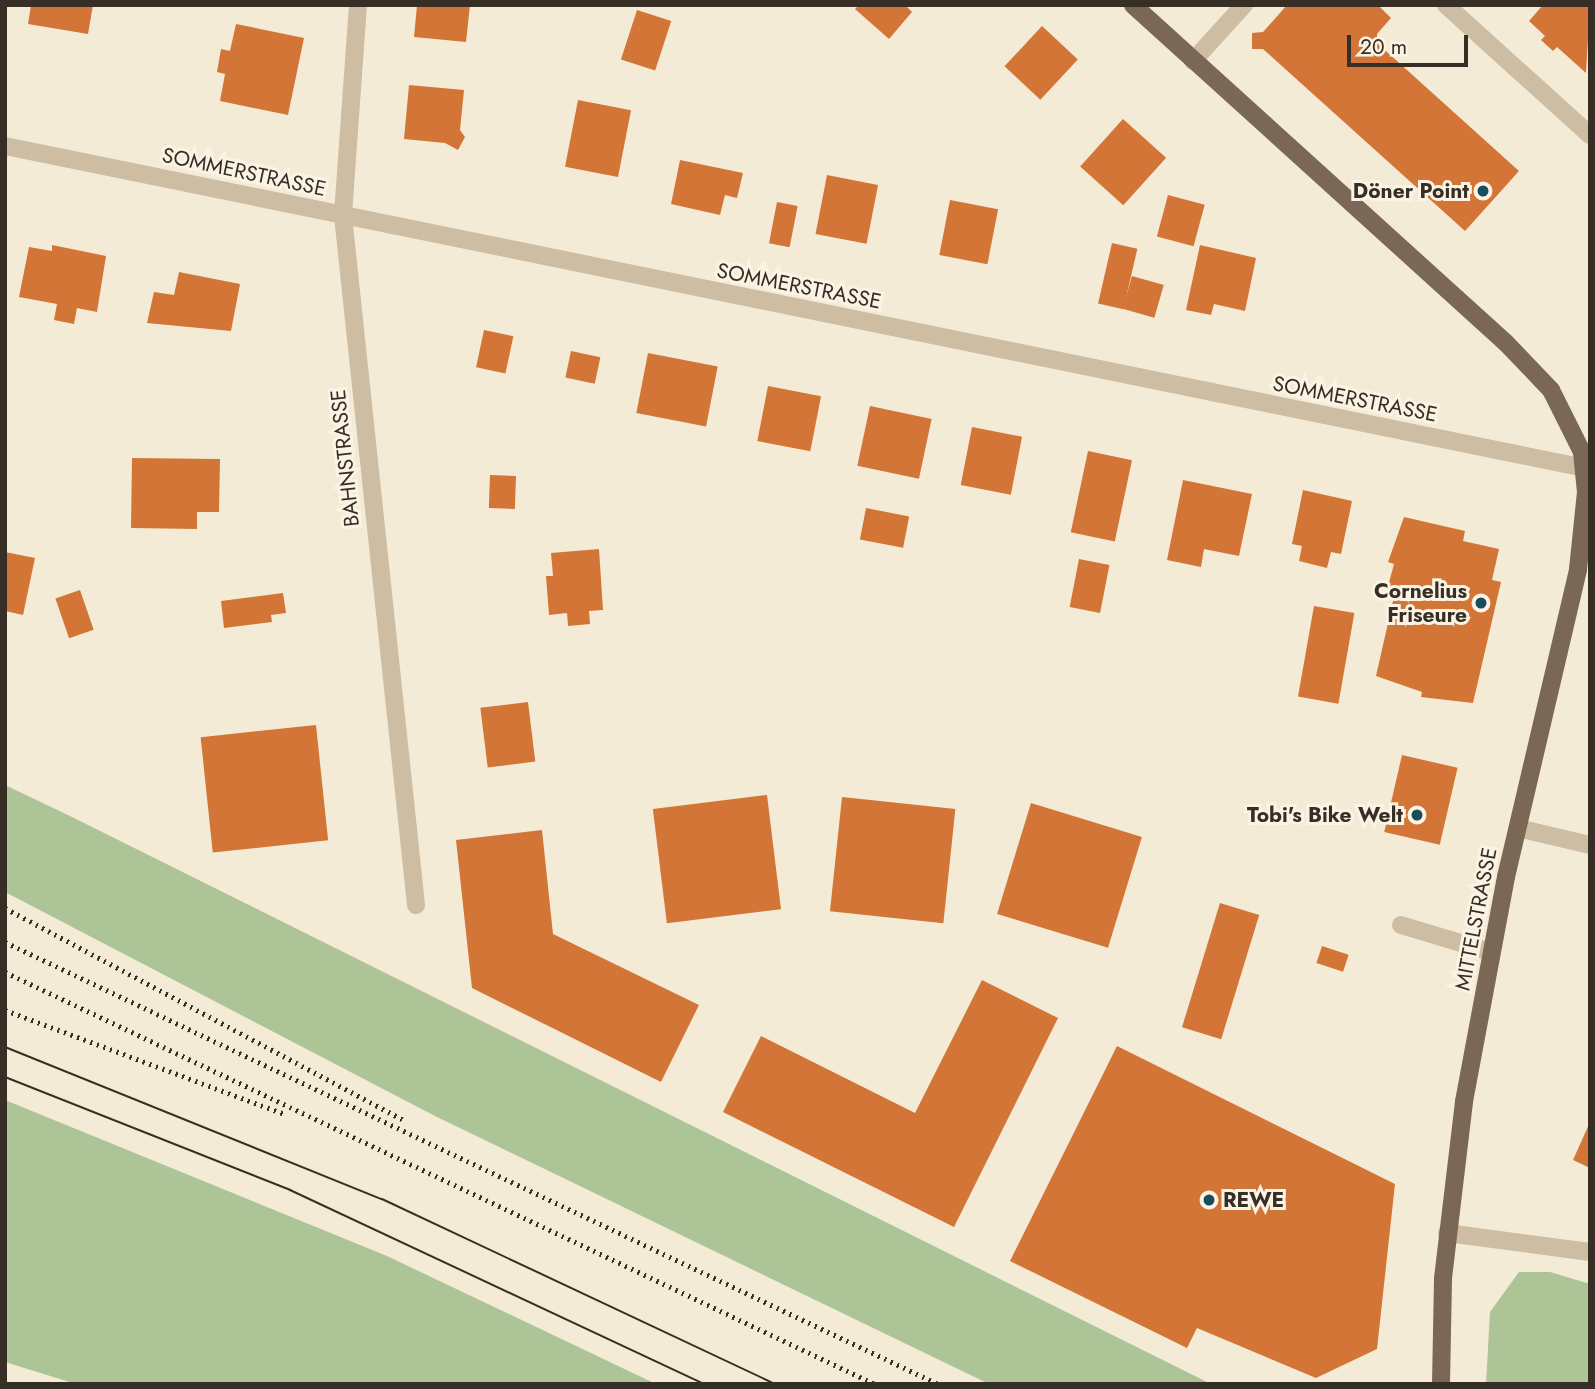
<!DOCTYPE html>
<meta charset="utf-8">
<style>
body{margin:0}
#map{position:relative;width:1595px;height:1389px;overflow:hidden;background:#f4ebd7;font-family:Jost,sans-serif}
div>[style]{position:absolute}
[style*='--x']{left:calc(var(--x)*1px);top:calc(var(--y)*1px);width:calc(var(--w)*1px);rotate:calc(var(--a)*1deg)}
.green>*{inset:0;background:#adc496}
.building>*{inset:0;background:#d37536;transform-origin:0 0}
.lane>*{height:18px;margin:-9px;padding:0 9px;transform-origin:9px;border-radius:9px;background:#cdbda2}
.street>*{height:18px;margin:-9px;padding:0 9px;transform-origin:9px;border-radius:9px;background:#cdbda2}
.primary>*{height:18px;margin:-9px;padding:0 9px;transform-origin:9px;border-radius:9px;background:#7a6755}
.tram>*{height:2px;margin:-1px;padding:0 1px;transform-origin:1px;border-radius:1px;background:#372e25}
.rail>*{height:5px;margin-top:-2.5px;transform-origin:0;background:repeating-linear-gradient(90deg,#372e25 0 2px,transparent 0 7px)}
.dots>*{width:19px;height:19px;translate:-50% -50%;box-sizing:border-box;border:4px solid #fbf4e4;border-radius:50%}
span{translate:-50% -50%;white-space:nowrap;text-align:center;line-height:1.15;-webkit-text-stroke:6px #fbf4e4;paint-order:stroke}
.street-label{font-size:21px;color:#372e25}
.poi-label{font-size:21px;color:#372e25;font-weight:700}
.right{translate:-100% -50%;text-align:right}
.left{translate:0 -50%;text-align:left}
.frame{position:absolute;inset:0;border:7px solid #372e25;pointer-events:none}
.scale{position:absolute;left:1347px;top:35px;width:121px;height:32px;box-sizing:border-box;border:4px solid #372e25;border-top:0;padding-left:9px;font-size:21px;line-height:24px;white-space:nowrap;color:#372e25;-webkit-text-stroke:5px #fbf4e4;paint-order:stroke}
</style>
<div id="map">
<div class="green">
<i style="clip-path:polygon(5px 785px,70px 816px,1211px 1384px,989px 1384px,435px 1116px,5px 892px)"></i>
<i style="clip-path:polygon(5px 1100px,387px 1256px,656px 1384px,76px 1384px,5px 1362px)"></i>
<i style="clip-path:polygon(1519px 1272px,1550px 1272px,1590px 1284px,1590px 1384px,1486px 1384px,1490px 1312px)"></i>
</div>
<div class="building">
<i style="clip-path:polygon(31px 5px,93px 5px,88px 34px,28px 24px)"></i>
<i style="clip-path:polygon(417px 5px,470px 5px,466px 42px,414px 37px)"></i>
<i style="clip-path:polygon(859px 5px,905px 5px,912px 12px,889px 39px,855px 9px)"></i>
<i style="clip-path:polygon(1287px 5px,1378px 5px,1391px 18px,1377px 34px,1377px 43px,1519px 171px,1465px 231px,1263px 49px,1252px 49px,1252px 33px,1263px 32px)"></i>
<i style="clip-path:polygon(1543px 5px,1590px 5px,1586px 73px,1557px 47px,1553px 51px,1541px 40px,1545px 36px,1529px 21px)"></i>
<i style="left:637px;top:10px;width:36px;height:52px;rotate:18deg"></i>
<i style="clip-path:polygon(236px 24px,304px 38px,288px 115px,220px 101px,225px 74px,217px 72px,221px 49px,230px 51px)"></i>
<i style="left:1042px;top:26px;width:49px;height:55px;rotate:43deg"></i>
<i style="clip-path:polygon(409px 85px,464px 90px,460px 130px,465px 137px,458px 150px,445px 143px,404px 139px)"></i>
<i style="left:578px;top:100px;width:54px;height:68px;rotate:11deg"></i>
<i style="left:1123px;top:119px;width:58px;height:64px;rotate:42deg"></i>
<i style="clip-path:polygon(680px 160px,743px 173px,737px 198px,725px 195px,720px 215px,671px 204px)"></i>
<i style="left:827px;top:175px;width:52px;height:60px;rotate:11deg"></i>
<i style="left:1168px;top:195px;width:38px;height:43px;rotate:15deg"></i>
<i style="left:950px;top:200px;width:49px;height:56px;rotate:11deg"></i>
<i style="left:777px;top:202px;width:21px;height:42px;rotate:11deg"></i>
<i style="left:1112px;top:243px;width:26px;height:62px;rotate:13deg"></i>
<i style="clip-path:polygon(52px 245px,106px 256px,97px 312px,77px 308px,74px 324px,54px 320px,57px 304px,19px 297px,29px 247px,52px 251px)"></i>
<i style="clip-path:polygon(1200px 245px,1256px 258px,1245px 311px,1214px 304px,1211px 315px,1186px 310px)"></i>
<i style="clip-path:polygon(179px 272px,240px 284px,231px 331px,147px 323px,154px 292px,174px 295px)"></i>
<i style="left:1132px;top:276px;width:33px;height:34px;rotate:16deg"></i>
<i style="left:484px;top:330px;width:30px;height:38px;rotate:12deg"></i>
<i style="left:571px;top:351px;width:30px;height:27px;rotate:12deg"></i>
<i style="left:648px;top:353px;width:71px;height:61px;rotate:11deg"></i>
<i style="left:768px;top:386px;width:54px;height:56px;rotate:11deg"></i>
<i style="left:870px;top:406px;width:63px;height:61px;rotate:12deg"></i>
<i style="left:972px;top:427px;width:51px;height:59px;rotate:11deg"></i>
<i style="left:1088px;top:451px;width:45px;height:83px;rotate:12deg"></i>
<i style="clip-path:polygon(132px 458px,220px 459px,219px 512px,197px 512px,197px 529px,131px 528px)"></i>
<i style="left:490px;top:475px;width:26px;height:33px;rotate:2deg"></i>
<i style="clip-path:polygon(1183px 480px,1252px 494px,1239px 556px,1204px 549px,1201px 567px,1167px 560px)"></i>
<i style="clip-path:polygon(1303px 490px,1352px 501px,1341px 554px,1331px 552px,1327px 568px,1299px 561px,1302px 546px,1292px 544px)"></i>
<i style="left:866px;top:508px;width:44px;height:32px;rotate:11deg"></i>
<i style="clip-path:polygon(1404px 517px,1465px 531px,1463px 541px,1499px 549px,1492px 580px,1501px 582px,1473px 703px,1421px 697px,1422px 692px,1376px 676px,1395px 592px,1387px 590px,1394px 564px,1388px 562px)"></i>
<i style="clip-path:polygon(599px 549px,603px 610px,589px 611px,590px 624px,568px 626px,567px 613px,549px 615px,546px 576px,553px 576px,551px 553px)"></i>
<i style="clip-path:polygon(5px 552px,35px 558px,23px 615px,5px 611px)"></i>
<i style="left:1079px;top:559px;width:31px;height:49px;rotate:11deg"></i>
<i style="left:80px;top:590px;width:42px;height:26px;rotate:71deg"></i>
<i style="clip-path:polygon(283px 593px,286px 613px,271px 615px,272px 622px,224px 628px,221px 601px)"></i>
<i style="left:1314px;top:606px;width:41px;height:92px;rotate:10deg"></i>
<i style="left:528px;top:702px;width:60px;height:48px;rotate:83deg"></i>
<i style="left:316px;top:725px;width:116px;height:116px;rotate:84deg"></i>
<i style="left:1402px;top:755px;width:57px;height:79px;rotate:13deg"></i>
<i style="left:767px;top:795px;width:115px;height:115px;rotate:83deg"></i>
<i style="left:842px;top:797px;width:114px;height:115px;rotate:6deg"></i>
<i style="left:1031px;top:803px;width:116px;height:116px;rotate:17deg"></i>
<i style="clip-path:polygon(542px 830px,553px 934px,699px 1005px,661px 1082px,472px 988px,456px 840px)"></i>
<i style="left:1220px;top:903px;width:41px;height:130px;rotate:17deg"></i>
<i style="left:1322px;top:946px;width:28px;height:18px;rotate:18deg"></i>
<i style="clip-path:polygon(982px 980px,1058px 1018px,954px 1227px,723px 1112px,761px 1036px,915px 1113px)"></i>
<i style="clip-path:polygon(1117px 1046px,1395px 1184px,1377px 1349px,1316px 1378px,1197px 1328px,1187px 1348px,1010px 1261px)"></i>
<i style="clip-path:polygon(1590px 1122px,1590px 1168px,1573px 1160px)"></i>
</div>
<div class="lane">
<i style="--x:1518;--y:828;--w:74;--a:13.3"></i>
<i style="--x:1401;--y:925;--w:94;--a:16.7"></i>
</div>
<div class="street">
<i style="--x:358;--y:5;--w:212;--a:94.1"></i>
<i style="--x:343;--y:216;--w:693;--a:83.95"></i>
<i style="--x:1446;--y:5;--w:194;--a:42.1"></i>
<i style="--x:1193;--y:61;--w:76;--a:-47.7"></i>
<i style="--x:5;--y:146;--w:1618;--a:11.52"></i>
<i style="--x:1447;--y:1233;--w:144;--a:7.6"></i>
</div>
<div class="primary">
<i style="--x:1133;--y:5;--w:503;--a:42.18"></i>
<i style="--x:1506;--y:343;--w:65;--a:46.2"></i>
<i style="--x:1551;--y:390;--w:69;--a:63.4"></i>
<i style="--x:1582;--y:452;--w:40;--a:84.3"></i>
<i style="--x:1586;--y:492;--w:78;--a:95.9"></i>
<i style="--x:1578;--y:570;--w:315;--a:103.2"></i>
<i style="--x:1506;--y:877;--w:229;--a:100.6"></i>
<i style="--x:1464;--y:1102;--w:178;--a:96.8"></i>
<i style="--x:1443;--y:1279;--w:105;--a:91.1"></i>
</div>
<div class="tram">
<i style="--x:5;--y:1047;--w:406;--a:22"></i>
<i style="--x:382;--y:1199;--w:434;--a:25.2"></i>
<i style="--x:5;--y:1077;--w:307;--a:21.6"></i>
<i style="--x:290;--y:1190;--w:457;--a:25.1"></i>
</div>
<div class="rail">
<i style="--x:5;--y:908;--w:452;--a:28"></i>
<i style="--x:5;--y:942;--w:1032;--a:25.35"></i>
<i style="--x:5;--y:972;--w:963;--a:25.34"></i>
<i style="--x:5;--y:1010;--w:298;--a:20.4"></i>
</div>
<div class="dots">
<i style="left:1483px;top:191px;background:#174d5c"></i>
<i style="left:1481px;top:603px;background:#174d5c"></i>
<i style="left:1417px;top:815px;background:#174d5c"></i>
<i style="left:1209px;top:1200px;background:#174d5c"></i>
</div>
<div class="street-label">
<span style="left:244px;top:172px;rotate:12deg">SOMMERSTRASSE</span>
<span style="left:799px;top:286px;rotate:11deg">SOMMERSTRASSE</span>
<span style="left:1355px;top:399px;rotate:11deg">SOMMERSTRASSE</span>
<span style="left:345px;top:458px;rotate:-96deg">BAHNSTRASSE</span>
<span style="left:1476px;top:919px;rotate:-79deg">MITTELSTRASSE</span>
</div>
<div class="poi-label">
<span class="right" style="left:1469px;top:191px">Döner Point</span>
<span class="right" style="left:1467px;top:603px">Cornelius<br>Friseure</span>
<span class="right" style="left:1403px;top:815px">Tobi's Bike Welt</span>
<span class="left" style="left:1223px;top:1200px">REWE</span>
</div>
<div class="frame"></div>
<div class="scale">20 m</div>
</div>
